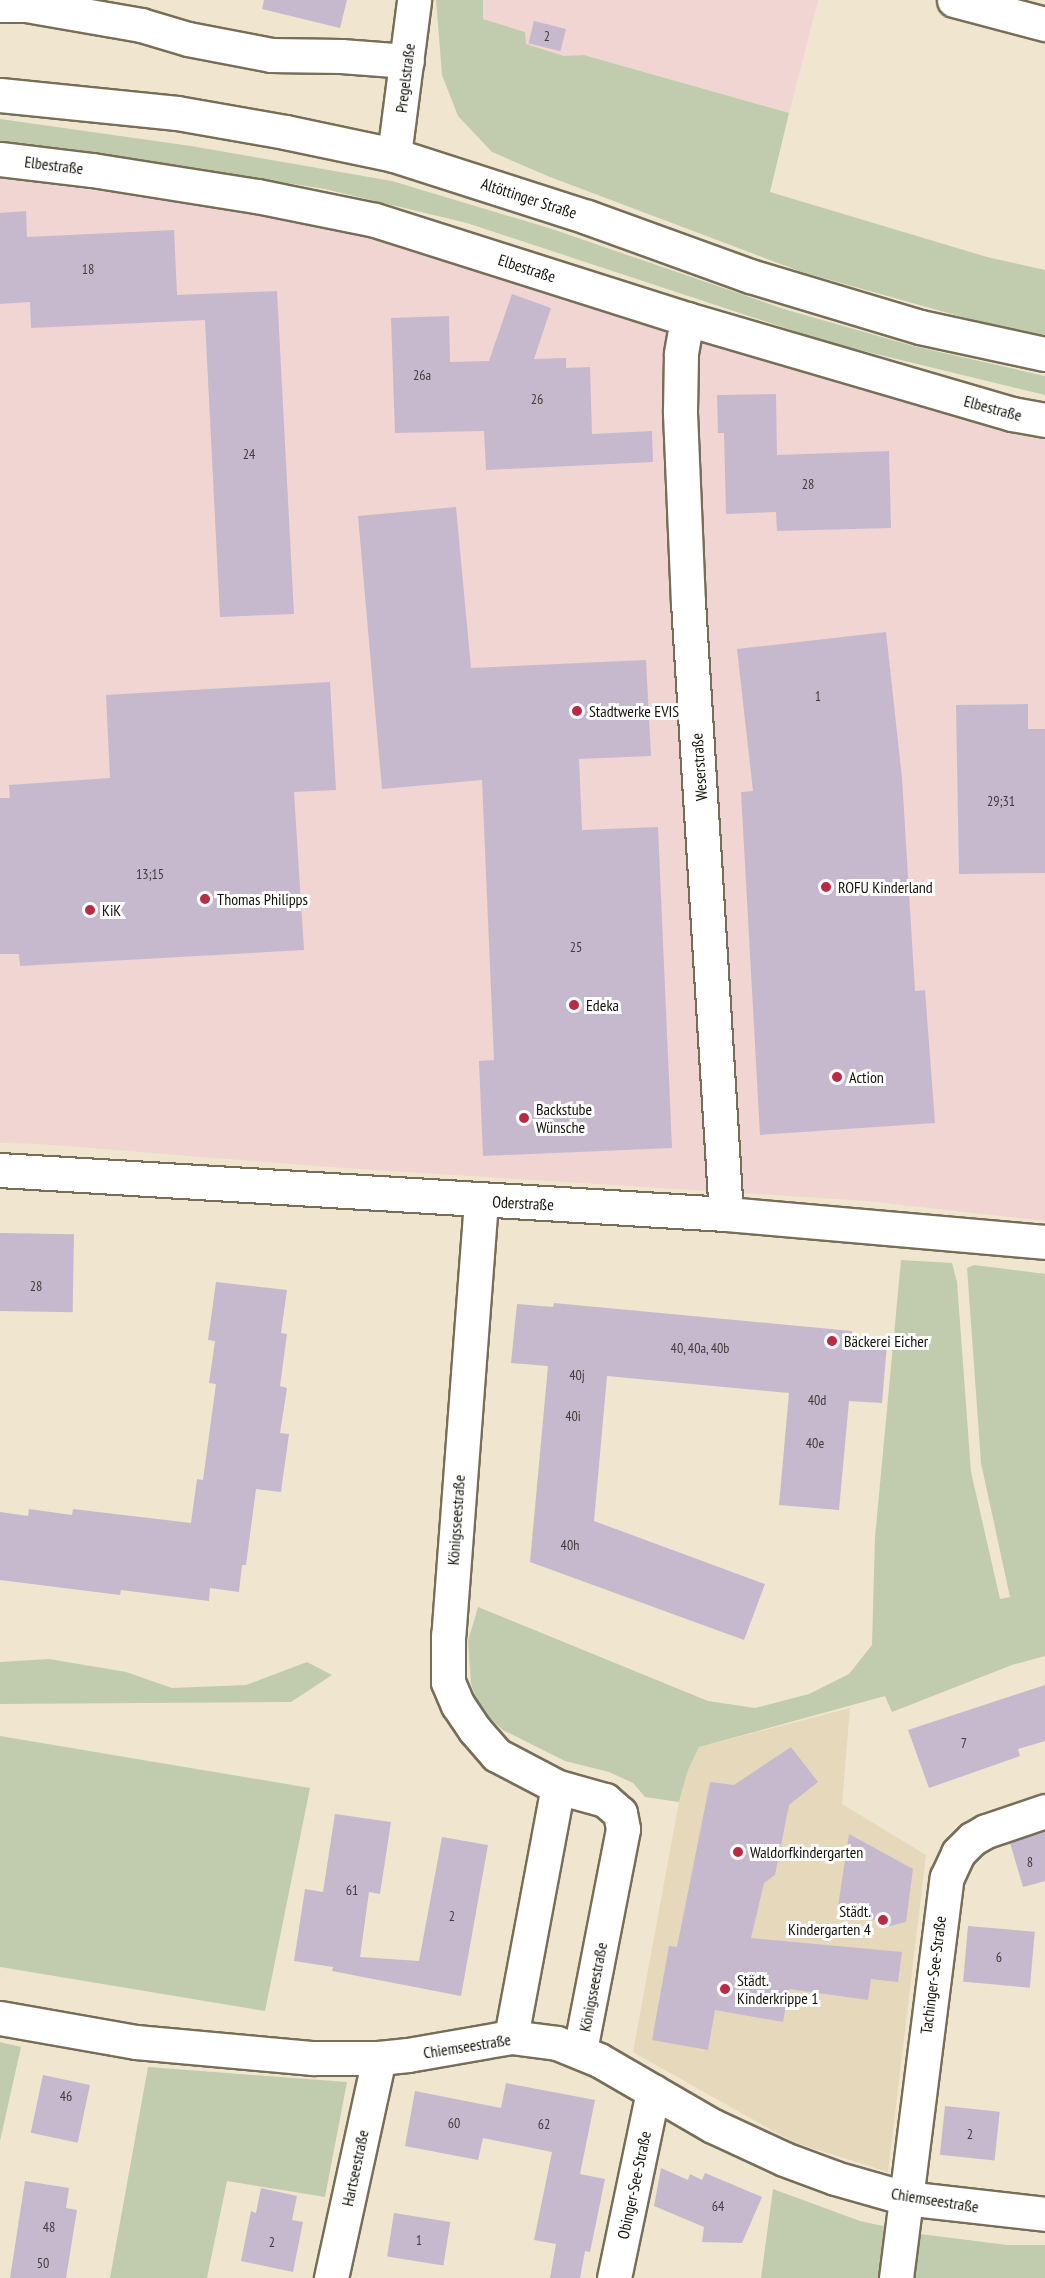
<!DOCTYPE html>
<meta charset="utf-8">
<style>
body{margin:0}
#map{position:relative;width:1045px;height:2278px;overflow:hidden;background:#f0e5ce;font-family:"PT Sans Narrow",sans-serif}
div>[style]{position:absolute}
[style*='--x']{left:calc(var(--x)*1px);top:calc(var(--y)*1px);width:calc(var(--w)*1px);rotate:calc(var(--a)*1deg)}
.commercial>*{inset:0;background:#f0d5d3}
.built>*{inset:0;background:#e6d8ba}
.green>*{inset:0;background:#c1ccaf}
.building>*{inset:0;background:#c6b9ce;transform-origin:0 0}
.roads{filter:drop-shadow(2px 0 #776e59) drop-shadow(-2px 0 #776e59) drop-shadow(0 2px #776e59) drop-shadow(0 -2px #776e59)}
.minor>*{height:33px;margin:-16.5px;padding:0 16.5px;transform-origin:16.5px;border-radius:16.5px;background:#fff}
.major>*{height:33px;margin:-16.5px;padding:0 16.5px;transform-origin:16.5px;border-radius:16.5px;background:#fff}
.dots>*{width:16px;height:16px;translate:-50% -50%;box-sizing:border-box;border:3px solid #fff;border-radius:50%}
span{translate:-50% -50%;white-space:nowrap;text-align:center;line-height:1.15;-webkit-text-stroke:6px #fff;paint-order:stroke}
.number-label{font-size:14px;color:#413c3b}
.number-label span{-webkit-text-stroke-width:0}
.street-label{font-size:16px;color:#15120a}
.poi-label{font-size:16px;color:#15120a}
.left{translate:0 -50%;text-align:left}
.right{translate:-100% -50%;text-align:right}
</style>
<div id="map">
<div class="commercial">
<i style="clip-path:polygon(483px 0,818px 0,789px 113px,584px 55px,564px 56px,526px 44px,525px 32px,483px 19px)"></i>
<i style="clip-path:polygon(0 178px,234px 209px,356px 229px,939px 410px,1045px 438px,1045px 1221px,868px 1201px,329px 1167px,41px 1144px,0 1143px)"></i>
</div>
<div class="built">
<i style="clip-path:polygon(850px 1708px,842px 1804px,926px 1855px,888px 2172px,793px 2142px,633px 2052px,679px 1802px,688px 1770px,699px 1747px)"></i>
</div>
<div class="green">
<i style="clip-path:polygon(436px 0,483px 0,483px 19px,525px 32px,526px 44px,564px 56px,584px 55px,789px 113px,770px 192px,987px 257px,1045px 270px,1045px 335px,987px 324px,802px 272px,550px 177px,492px 152px,458px 116px,442px 75px)"></i>
<i style="clip-path:polygon(0 119px,191px 146px,392px 181px,552px 229px,787px 310px,913px 346px,1045px 376px,1045px 395px,831px 343px,467px 223px,325px 189px,156px 162px,0 141px)"></i>
<i style="clip-path:polygon(901px 1260px,952px 1263px,957px 1282px,971px 1472px,1000px 1599px,1010px 1597px,981px 1463px,967px 1268px,974px 1265px,1045px 1274px,1045px 1656px,1012px 1665px,892px 1712px,885px 1696px,699px 1747px,688px 1770px,679px 1802px,645px 1797px,633px 1783px,609px 1772px,565px 1761px,503px 1730px,480px 1709px,471px 1684px,468px 1641px,478px 1607px,708px 1701px,755px 1708px,809px 1694px,849px 1674px,872px 1645px,875px 1537px)"></i>
<i style="clip-path:polygon(49px 1659px,126px 1672px,172px 1688px,246px 1685px,307px 1662px,332px 1675px,291px 1702px,0 1704px,0 1662px)"></i>
<i style="clip-path:polygon(0 1736px,310px 1788px,265px 2011px,0 1967px)"></i>
<i style="clip-path:polygon(0 2042px,21px 2047px,0 2141px)"></i>
<i style="clip-path:polygon(148px 2067px,347px 2082px,325px 2197px,227px 2181px,207px 2278px,110px 2278px)"></i>
<i style="clip-path:polygon(773px 2189px,860px 2221px,892px 2228px,884px 2278px,761px 2278px)"></i>
<i style="clip-path:polygon(920px 2234px,1007px 2245px,1045px 2245px,1045px 2278px,914px 2278px)"></i>
</div>
<div class="building">
<i style="clip-path:polygon(264px 0,347px 0,340px 28px,262px 9px)"></i>
<i style="left:534px;top:21px;width:33px;height:23px;rotate:14deg"></i>
<i style="clip-path:polygon(26px 211px,27px 237px,174px 230px,177px 295px,277px 291px,294px 614px,220px 617px,205px 320px,31px 328px,30px 302px,0 304px,0 213px)"></i>
<i style="clip-path:polygon(512px 294px,551px 308px,534px 359px,566px 358px,566px 368px,590px 367px,592px 434px,652px 431px,653px 462px,486px 470px,484px 431px,395px 433px,391px 318px,449px 316px,450px 362px,489px 361px)"></i>
<i style="clip-path:polygon(776px 394px,777px 455px,889px 451px,891px 528px,777px 531px,776px 512px,726px 514px,724px 433px,718px 433px,717px 395px)"></i>
<i style="clip-path:polygon(456px 507px,471px 668px,646px 660px,651px 756px,579px 759px,582px 830px,658px 827px,672px 1148px,483px 1156px,479px 1061px,494px 1060px,482px 780px,382px 789px,358px 516px)"></i>
<i style="clip-path:polygon(886px 632px,902px 778px,915px 991px,925px 990px,935px 1123px,760px 1135px,741px 792px,753px 791px,737px 649px)"></i>
<i style="clip-path:polygon(330px 682px,336px 790px,294px 792px,304px 950px,20px 966px,19px 954px,0 954px,0 798px,10px 798px,9px 785px,110px 778px,106px 695px)"></i>
<i style="clip-path:polygon(1028px 704px,1028px 729px,1045px 729px,1045px 873px,959px 874px,956px 705px)"></i>
<i style="left:0;top:1233px;width:74px;height:78px;rotate:1deg"></i>
<i style="clip-path:polygon(216px 1282px,287px 1290px,281px 1333px,287px 1334px,280px 1386px,287px 1388px,280px 1433px,289px 1434px,281px 1492px,256px 1489px,246px 1565px,242px 1565px,239px 1592px,210px 1588px,209px 1601px,121px 1590px,120px 1595px,0 1580px,0 1512px,28px 1516px,29px 1509px,72px 1515px,73px 1509px,191px 1523px,197px 1479px,203px 1480px,216px 1384px,209px 1383px,215px 1341px,208px 1340px)"></i>
<i style="clip-path:polygon(554px 1303px,852px 1331px,852px 1341px,887px 1344px,882px 1403px,849px 1401px,839px 1510px,779px 1505px,789px 1393px,607px 1376px,594px 1521px,765px 1584px,744px 1640px,530px 1562px,548px 1366px,511px 1363px,517px 1304px,553px 1307px)"></i>
<i style="clip-path:polygon(1045px 1685px,1045px 1741px,1018px 1749px,1020px 1756px,929px 1788px,908px 1730px)"></i>
<i style="clip-path:polygon(791px 1747px,818px 1782px,789px 1805px,775px 1875px,764px 1883px,751px 1938px,902px 1952px,898px 1982px,871px 1979px,868px 2000px,789px 1989px,783px 2022px,715px 2010px,708px 2050px,652px 2040px,669px 1946px,677px 1947px,710px 1782px,734px 1785px)"></i>
<i style="clip-path:polygon(335px 1814px,391px 1822px,380px 1894px,369px 1892px,360px 1957px,419px 1961px,442px 1837px,488px 1845px,461px 1996px,332px 1971px,333px 1967px,294px 1961px,305px 1889px,323px 1892px)"></i>
<i style="clip-path:polygon(1045px 1832px,1045px 1881px,1023px 1887px,1010px 1843px)"></i>
<i style="clip-path:polygon(849px 1834px,913px 1869px,906px 1922px,890px 1926px,838px 1906px)"></i>
<i style="left:968px;top:1926px;width:67px;height:56px;rotate:5deg"></i>
<i style="left:43px;top:2075px;width:48px;height:59px;rotate:12deg"></i>
<i style="clip-path:polygon(506px 2083px,595px 2100px,580px 2174px,605px 2179px,590px 2252px,585px 2251px,580px 2278px,550px 2278px,556px 2244px,534px 2240px,552px 2152px,483px 2138px,478px 2160px,405px 2146px,415px 2091px,501px 2108px)"></i>
<i style="left:945px;top:2106px;width:55px;height:49px;rotate:6deg"></i>
<i style="clip-path:polygon(661px 2168px,688px 2180px,690px 2174px,702px 2180px,705px 2173px,762px 2197px,742px 2243px,702px 2242px,704px 2227px,654px 2206px)"></i>
<i style="clip-path:polygon(25px 2181px,69px 2188px,66px 2208px,77px 2210px,66px 2278px,10px 2278px)"></i>
<i style="clip-path:polygon(261px 2188px,297px 2196px,292px 2220px,303px 2222px,293px 2272px,241px 2261px,251px 2211px,256px 2213px)"></i>
<i style="left:394px;top:2213px;width:57px;height:44px;rotate:9deg"></i>
</div>
<div class="roads">
<div class="minor">
<i style="--x:954;--y:0;--w:94;--a:14.8"></i>
<i style="--x:0;--y:5;--w:26;--a:0"></i>
<i style="--x:26;--y:5;--w:117;--a:9.9"></i>
<i style="--x:141;--y:25;--w:49;--a:16.6"></i>
<i style="--x:188;--y:39;--w:85;--a:10.9"></i>
<i style="--x:271;--y:55;--w:70;--a:0.8"></i>
<i style="--x:341;--y:56;--w:66;--a:4.3"></i>
<i style="--x:394;--y:155;--w:156;--a:-82.6"></i>
<i style="--x:0;--y:159;--w:93;--a:6.8"></i>
<i style="--x:92;--y:170;--w:167;--a:9"></i>
<i style="--x:257;--y:196;--w:120;--a:11.5"></i>
<i style="--x:375;--y:220;--w:327;--a:17.6"></i>
<i style="--x:687;--y:319;--w:339;--a:16.3"></i>
<i style="--x:1012;--y:414;--w:34;--a:10"></i>
<i style="--x:687;--y:319;--w:36;--a:100"></i>
<i style="--x:681;--y:354;--w:59;--a:91"></i>
<i style="--x:680;--y:413;--w:189;--a:87.6"></i>
<i style="--x:688;--y:602;--w:613;--a:86.45"></i>
<i style="--x:0;--y:1170;--w:727;--a:3.47"></i>
<i style="--x:726;--y:1214;--w:320;--a:5"></i>
<i style="--x:481;--y:1201;--w:435;--a:94.3"></i>
<i style="--x:448;--y:1635;--w:47;--a:90"></i>
<i style="--x:448;--y:1682;--w:25;--a:67"></i>
<i style="--x:458;--y:1705;--w:30;--a:56"></i>
<i style="--x:475;--y:1730;--w:33;--a:49"></i>
<i style="--x:497;--y:1755;--w:69;--a:27.7"></i>
<i style="--x:0;--y:2018;--w:138;--a:10"></i>
<i style="--x:136;--y:2042;--w:178;--a:5.2"></i>
<i style="--x:313;--y:2058;--w:66;--a:0"></i>
<i style="--x:379;--y:2058;--w:29;--a:-6"></i>
<i style="--x:408;--y:2055;--w:105;--a:-9.9"></i>
<i style="--x:511;--y:2037;--w:46;--a:7.4"></i>
<i style="--x:557;--y:2043;--w:45;--a:22"></i>
<i style="--x:599;--y:2060;--w:132;--a:30.1"></i>
<i style="--x:713;--y:2126;--w:78;--a:24.9"></i>
<i style="--x:784;--y:2159;--w:54;--a:20.4"></i>
<i style="--x:835;--y:2178;--w:73;--a:15.9"></i>
<i style="--x:905;--y:2198;--w:141;--a:6.5"></i>
<i style="--x:511;--y:2037;--w:254;--a:-79.4"></i>
<i style="--x:558;--y:1787;--w:49;--a:15.5"></i>
<i style="--x:605;--y:1800;--w:20;--a:41"></i>
<i style="--x:620;--y:1813;--w:16;--a:79"></i>
<i style="--x:623;--y:1829;--w:226;--a:101"></i>
<i style="--x:331;--y:2278;--w:225;--a:-77.7"></i>
<i style="--x:614;--y:2278;--w:191;--a:-78.2"></i>
<i style="--x:896;--y:2278;--w:404;--a:-82.8"></i>
<i style="--x:947;--y:1877;--w:26;--a:-65"></i>
<i style="--x:958;--y:1853;--w:20;--a:-45"></i>
<i style="--x:972;--y:1839;--w:16;--a:-30"></i>
<i style="--x:986;--y:1831;--w:62;--a:-18.7"></i>
</div>
<div class="major">
<i style="--x:0;--y:95;--w:178;--a:5.8"></i>
<i style="--x:177;--y:113;--w:110;--a:10"></i>
<i style="--x:285;--y:132;--w:111;--a:11.9"></i>
<i style="--x:394;--y:155;--w:203;--a:17.8"></i>
<i style="--x:587;--y:217;--w:173;--a:19.9"></i>
<i style="--x:750;--y:276;--w:177;--a:16.7"></i>
<i style="--x:920;--y:327;--w:128;--a:12.2"></i>
</div>
</div>
<div class="dots">
<i style="left:577px;top:711px;background:#bb2a43"></i>
<i style="left:826px;top:887px;background:#bb2a43"></i>
<i style="left:205px;top:899px;background:#bb2a43"></i>
<i style="left:90px;top:910px;background:#bb2a43"></i>
<i style="left:574px;top:1005px;background:#bb2a43"></i>
<i style="left:837px;top:1077px;background:#bb2a43"></i>
<i style="left:524px;top:1118px;background:#bb2a43"></i>
<i style="left:832px;top:1341px;background:#bb2a43"></i>
<i style="left:738px;top:1852px;background:#bb2a43"></i>
<i style="left:883px;top:1920px;background:#bb2a43"></i>
<i style="left:725px;top:1989px;background:#bb2a43"></i>
</div>
<div class="number-label">
<span style="left:547px;top:36px">2</span>
<span style="left:88px;top:269px">18</span>
<span style="left:422px;top:375px">26a</span>
<span style="left:537px;top:399px">26</span>
<span style="left:249px;top:454px">24</span>
<span style="left:808px;top:484px">28</span>
<span style="left:818px;top:696px">1</span>
<span style="left:1001px;top:801px">29;31</span>
<span style="left:150px;top:874px">13;15</span>
<span style="left:576px;top:947px">25</span>
<span style="left:36px;top:1286px">28</span>
<span style="left:700px;top:1348px">40, 40a, 40b</span>
<span style="left:577px;top:1375px">40j</span>
<span style="left:817px;top:1400px">40d</span>
<span style="left:573px;top:1416px">40i</span>
<span style="left:815px;top:1443px">40e</span>
<span style="left:570px;top:1545px">40h</span>
<span style="left:964px;top:1743px">7</span>
<span style="left:1030px;top:1862px">8</span>
<span style="left:352px;top:1890px">61</span>
<span style="left:452px;top:1916px">2</span>
<span style="left:999px;top:1957px">6</span>
<span style="left:66px;top:2096px">46</span>
<span style="left:454px;top:2123px">60</span>
<span style="left:544px;top:2124px">62</span>
<span style="left:970px;top:2134px">2</span>
<span style="left:718px;top:2206px">64</span>
<span style="left:49px;top:2227px">48</span>
<span style="left:419px;top:2240px">1</span>
<span style="left:272px;top:2242px">2</span>
<span style="left:43px;top:2263px">50</span>
</div>
<div class="street-label">
<span style="left:405px;top:78px;rotate:-83deg">Pregelstraße</span>
<span style="left:54px;top:165px;rotate:7deg">Elbestraße</span>
<span style="left:529px;top:198px;rotate:18deg">Altöttinger Straße</span>
<span style="left:527px;top:268px;rotate:18deg">Elbestraße</span>
<span style="left:993px;top:408px;rotate:15deg">Elbestraße</span>
<span style="left:699px;top:767px;rotate:-94deg">Weserstraße</span>
<span style="left:523px;top:1203px;rotate:3deg">Oderstraße</span>
<span style="left:456px;top:1520px;rotate:-86deg">Königsseestraße</span>
<span style="left:933px;top:1975px;rotate:-83deg">Tachinger-See-Straße</span>
<span style="left:593px;top:1987px;rotate:-79deg">Königsseestraße</span>
<span style="left:467px;top:2046px;rotate:-9deg">Chiemseestraße</span>
<span style="left:355px;top:2168px;rotate:-78deg">Hartseestraße</span>
<span style="left:634px;top:2185px;rotate:-78deg">Obinger-See-Straße</span>
<span style="left:935px;top:2200px;rotate:9deg">Chiemseestraße</span>
</div>
<div class="poi-label">
<span class="left" style="left:589px;top:711px">Stadtwerke EVIS</span>
<span class="left" style="left:838px;top:887px">ROFU Kinderland</span>
<span class="left" style="left:217px;top:899px">Thomas Philipps</span>
<span class="left" style="left:102px;top:910px">KiK</span>
<span class="left" style="left:586px;top:1005px">Edeka</span>
<span class="left" style="left:849px;top:1077px">Action</span>
<span class="left" style="left:536px;top:1118px">Backstube<br>Wünsche</span>
<span class="left" style="left:844px;top:1341px">Bäckerei Eicher</span>
<span class="left" style="left:750px;top:1852px">Waldorfkindergarten</span>
<span class="right" style="left:871px;top:1920px">Städt.<br>Kindergarten 4</span>
<span class="left" style="left:737px;top:1989px">Städt.<br>Kinderkrippe 1</span>
</div>
</div>
